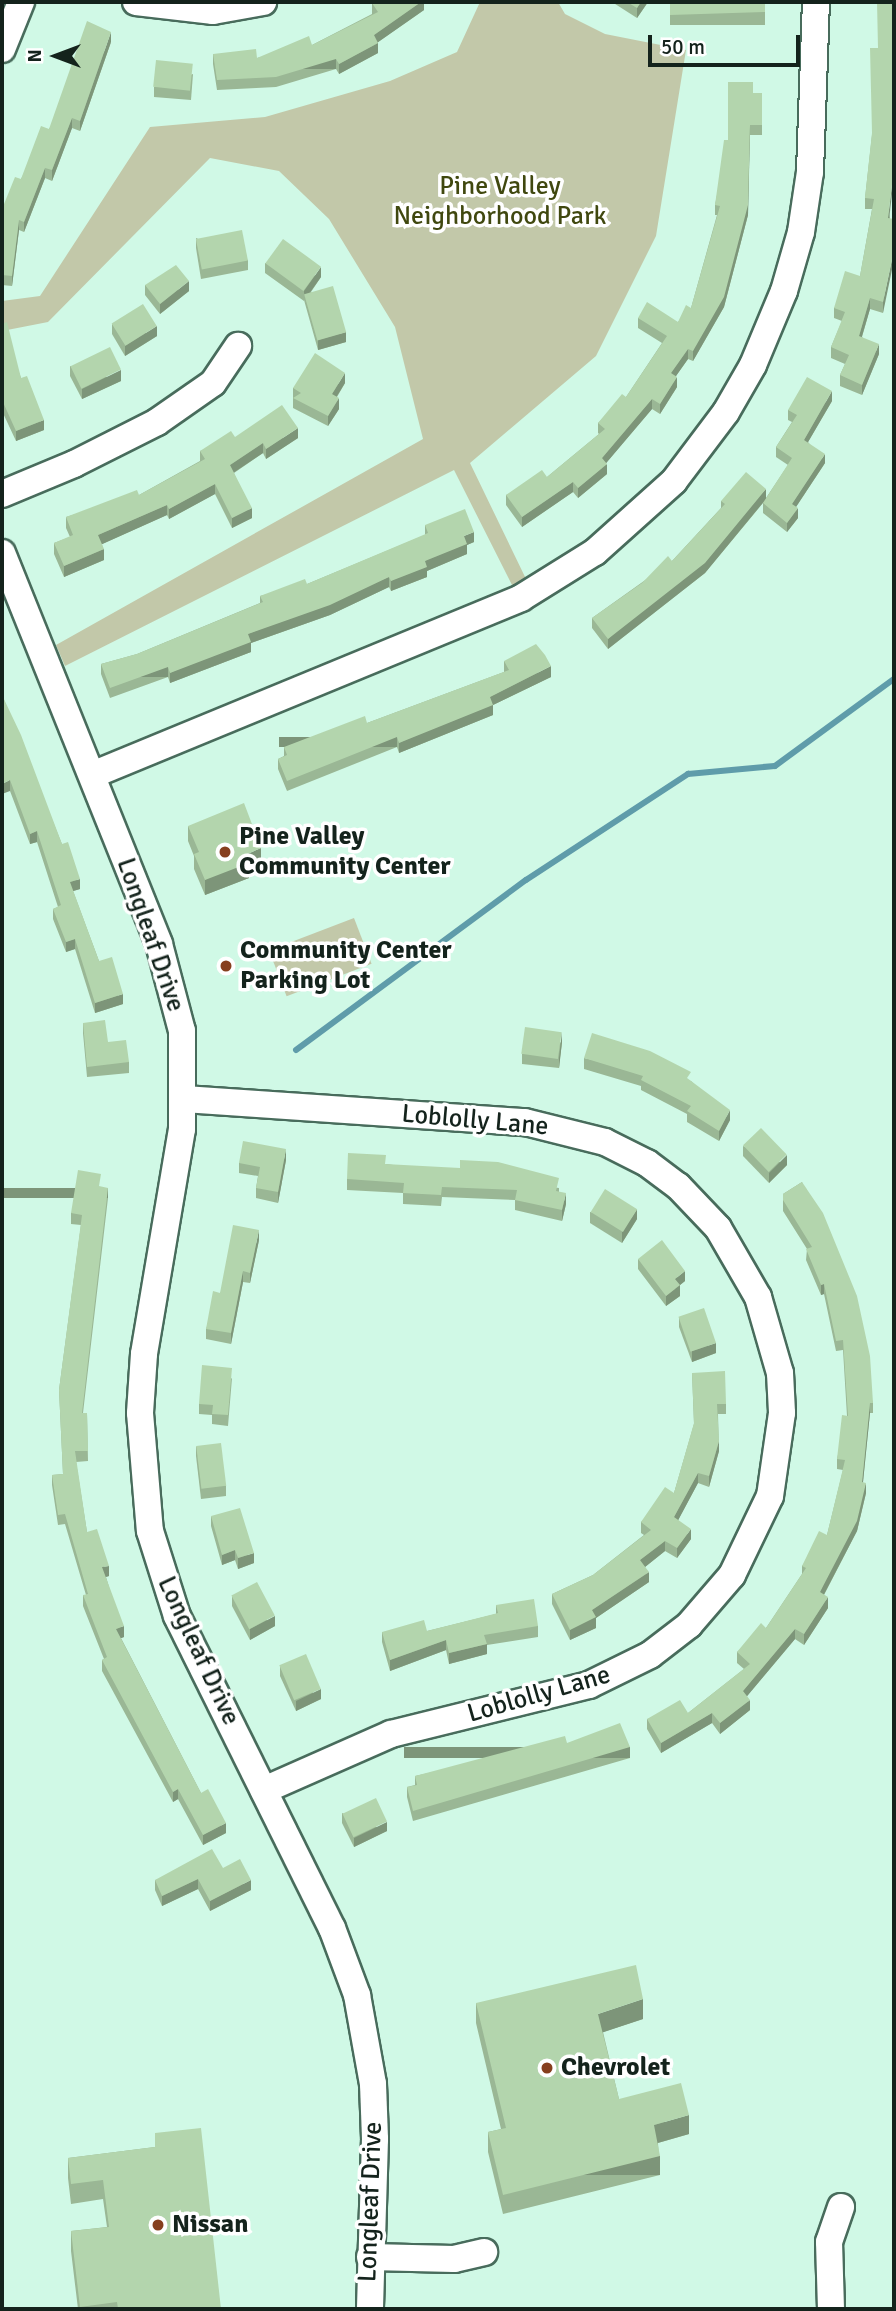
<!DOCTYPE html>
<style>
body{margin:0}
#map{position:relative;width:896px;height:2311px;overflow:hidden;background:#d0f9e6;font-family:Signika,sans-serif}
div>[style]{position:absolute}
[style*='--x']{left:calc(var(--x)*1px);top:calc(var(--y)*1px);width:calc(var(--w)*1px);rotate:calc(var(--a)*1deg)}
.green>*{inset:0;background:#c2c8a9;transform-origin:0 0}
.stream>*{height:6px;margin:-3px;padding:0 3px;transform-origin:3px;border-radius:3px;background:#5f9caa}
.roads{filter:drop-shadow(2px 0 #486c5c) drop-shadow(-2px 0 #486c5c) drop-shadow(0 2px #486c5c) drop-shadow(0 -2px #486c5c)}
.minor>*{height:26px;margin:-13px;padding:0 13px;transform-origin:13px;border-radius:13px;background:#fff}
.wall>*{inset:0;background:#9ab795;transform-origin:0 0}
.shaded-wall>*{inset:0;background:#7d9579;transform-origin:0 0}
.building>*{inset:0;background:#b3d5ad;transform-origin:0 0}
.dots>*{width:19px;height:19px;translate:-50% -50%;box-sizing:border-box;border:4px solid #fff;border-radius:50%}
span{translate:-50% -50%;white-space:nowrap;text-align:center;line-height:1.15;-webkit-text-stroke:7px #fff;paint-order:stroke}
.park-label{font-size:26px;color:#40480f}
.poi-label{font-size:26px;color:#14231c;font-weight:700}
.left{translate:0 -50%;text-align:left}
.street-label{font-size:26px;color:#14231c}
.frame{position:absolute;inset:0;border:4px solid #14231c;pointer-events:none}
.north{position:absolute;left:21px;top:21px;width:70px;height:70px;-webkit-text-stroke:5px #fff;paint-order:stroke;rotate:270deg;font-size:19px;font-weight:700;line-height:28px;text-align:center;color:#14231c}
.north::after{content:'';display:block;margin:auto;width:24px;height:32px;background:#14231c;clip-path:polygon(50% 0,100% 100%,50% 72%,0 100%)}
.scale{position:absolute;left:648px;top:35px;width:152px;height:32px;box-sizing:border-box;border:4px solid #14231c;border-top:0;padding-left:9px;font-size:21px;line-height:24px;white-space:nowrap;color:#14231c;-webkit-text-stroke:5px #fff;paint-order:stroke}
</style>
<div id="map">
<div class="green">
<i style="clip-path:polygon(480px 2px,558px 2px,565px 14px,605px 34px,686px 50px,656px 236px,596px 356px,470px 463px,527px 581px,515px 591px,454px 470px,65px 666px,56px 645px,423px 439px,395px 327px,329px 219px,279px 171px,210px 158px,48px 322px,2px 331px,2px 301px,40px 296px,150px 127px,265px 117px,390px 81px,457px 52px)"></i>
<i style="left:354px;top:918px;width:49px;height:91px;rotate:69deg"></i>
</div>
<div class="stream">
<i style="--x:296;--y:1050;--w:286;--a:-36.5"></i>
<i style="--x:526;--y:880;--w:194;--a:-33.2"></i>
<i style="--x:688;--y:774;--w:87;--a:-5.3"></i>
<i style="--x:775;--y:766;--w:147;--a:-36.2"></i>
</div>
<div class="roads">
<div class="minor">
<i style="--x:136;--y:2;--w:78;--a:6.7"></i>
<i style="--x:213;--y:11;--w:51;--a:-10.2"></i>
<i style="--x:2;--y:49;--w:51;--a:-68"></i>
<i style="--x:2;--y:494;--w:78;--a:-22.6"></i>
<i style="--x:74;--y:464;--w:93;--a:-26.8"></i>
<i style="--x:157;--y:422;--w:68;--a:-34.9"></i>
<i style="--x:213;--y:383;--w:45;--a:-56"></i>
<i style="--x:2;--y:553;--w:421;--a:68.1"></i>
<i style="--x:159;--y:944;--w:90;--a:75.2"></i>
<i style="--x:182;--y:1031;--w:98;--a:90"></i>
<i style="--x:182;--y:1129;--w:228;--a:99.6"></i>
<i style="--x:144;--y:1354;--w:59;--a:93.9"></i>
<i style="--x:140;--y:1413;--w:118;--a:85.2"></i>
<i style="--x:150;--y:1531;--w:89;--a:72.4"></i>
<i style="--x:177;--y:1616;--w:348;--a:63.6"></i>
<i style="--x:332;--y:1928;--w:72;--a:69.5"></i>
<i style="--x:357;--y:1995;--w:90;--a:79.8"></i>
<i style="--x:373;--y:2084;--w:55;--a:87.9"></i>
<i style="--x:375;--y:2139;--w:170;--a:91.7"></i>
<i style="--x:92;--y:775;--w:464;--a:-22.4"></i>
<i style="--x:521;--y:598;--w:87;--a:-31.9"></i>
<i style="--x:595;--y:552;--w:106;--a:-41.9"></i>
<i style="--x:674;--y:481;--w:86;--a:-53"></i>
<i style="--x:726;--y:412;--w:54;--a:-60.1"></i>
<i style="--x:753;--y:365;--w:80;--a:-67.3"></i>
<i style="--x:784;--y:291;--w:61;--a:-73.9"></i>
<i style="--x:801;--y:232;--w:61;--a:-81.5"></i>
<i style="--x:810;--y:172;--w:170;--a:-88"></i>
<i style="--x:184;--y:1099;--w:342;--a:3.9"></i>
<i style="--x:525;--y:1122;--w:82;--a:14"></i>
<i style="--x:605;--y:1142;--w:47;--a:26.6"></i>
<i style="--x:647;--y:1163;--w:39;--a:37"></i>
<i style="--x:678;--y:1186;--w:58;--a:46.4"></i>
<i style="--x:718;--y:1228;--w:80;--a:59.9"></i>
<i style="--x:758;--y:1297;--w:79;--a:73.9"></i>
<i style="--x:780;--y:1373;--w:40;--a:87.1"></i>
<i style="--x:782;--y:1413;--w:84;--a:98.2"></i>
<i style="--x:770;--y:1496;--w:88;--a:115.7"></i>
<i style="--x:732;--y:1575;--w:66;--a:130.7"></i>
<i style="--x:689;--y:1625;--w:49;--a:142.4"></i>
<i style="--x:650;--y:1655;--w:68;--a:153.8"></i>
<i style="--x:589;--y:1685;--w:204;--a:166.1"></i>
<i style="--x:391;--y:1734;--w:139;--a:156.2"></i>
<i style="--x:370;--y:2257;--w:84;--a:1.4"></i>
<i style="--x:454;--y:2259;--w:31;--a:-13"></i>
<i style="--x:831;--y:2309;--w:67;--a:-91.7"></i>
<i style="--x:829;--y:2242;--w:37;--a:-71"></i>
</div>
</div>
<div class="wall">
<i style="clip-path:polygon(424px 2px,424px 10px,378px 42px,378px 53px,339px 74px,336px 69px,276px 87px,217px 90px,213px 64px,213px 54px,257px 58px,312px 45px,372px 14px,372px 3px)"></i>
<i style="clip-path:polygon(612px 2px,648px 2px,637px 18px)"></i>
<i style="left:670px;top:2px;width:95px;height:23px"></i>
<i style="clip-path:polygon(111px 42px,80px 131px,72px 128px,52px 181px,45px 178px,24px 232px,19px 230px,12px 286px,2px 285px,2px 209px,21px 179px,49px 129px)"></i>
<i style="clip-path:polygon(193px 74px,191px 100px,154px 97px,154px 87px)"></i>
<i style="clip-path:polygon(753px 93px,762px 93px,762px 135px,750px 135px,748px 215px,724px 307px,693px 361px,688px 359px,676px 376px,677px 387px,660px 414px,652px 409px,606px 463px,607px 474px,578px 498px,573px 492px,522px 527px,506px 505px,506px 495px,547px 477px,599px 434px,598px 433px,598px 423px,626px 397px,662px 343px,638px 328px,638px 318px,678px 322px,691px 308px,717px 215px,715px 215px,715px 205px,728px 140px)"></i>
<i style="clip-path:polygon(872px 135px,890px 218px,883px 313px,870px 309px,862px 337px,879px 354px,862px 395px,840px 386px,840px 375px,845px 364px,831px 358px,831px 347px,842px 321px,834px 318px,834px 308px,860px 276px,872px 209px,865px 209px,865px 198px)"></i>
<i style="clip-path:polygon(196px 238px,248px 260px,248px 270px,201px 279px,196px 248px)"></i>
<i style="clip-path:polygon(265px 263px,321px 277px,311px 292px,346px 342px,318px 350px,304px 300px,304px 301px,265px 273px)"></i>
<i style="clip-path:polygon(145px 285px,189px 291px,160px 314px,145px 295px)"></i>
<i style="clip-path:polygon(2px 324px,21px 378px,44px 430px,16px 441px,2px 411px)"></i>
<i style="clip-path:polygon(112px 324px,157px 336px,125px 356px,112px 334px)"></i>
<i style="clip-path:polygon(70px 366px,121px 381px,82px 399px,70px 376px)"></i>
<i style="clip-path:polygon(345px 383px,337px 397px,339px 409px,328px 426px,293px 408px,293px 388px)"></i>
<i style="clip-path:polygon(832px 401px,808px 442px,825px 463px,796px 507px,798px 518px,787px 532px,763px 513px,763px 503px,705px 573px,608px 649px,592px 628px,592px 618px,672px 561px,721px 508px,721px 501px,766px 498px,788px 465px,776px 457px,776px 447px,792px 422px,788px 420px,788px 410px)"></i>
<i style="clip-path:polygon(235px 437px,298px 438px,266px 459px,263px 453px,234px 473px,252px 518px,232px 528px,215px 494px,169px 519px,167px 515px,102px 544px,104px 560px,64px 577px,54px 554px,54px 543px,70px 537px,66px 528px,66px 517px,139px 495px,200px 461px,200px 451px)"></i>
<i style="clip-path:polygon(425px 525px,474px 542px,467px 545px,467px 554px,427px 571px,427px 577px,391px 591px,389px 587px,330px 615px,251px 643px,251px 652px,170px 683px,168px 677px,110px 698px,101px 674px,101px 664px,137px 654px,260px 603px,260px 596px,307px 584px,425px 535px)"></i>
<i style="clip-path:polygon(504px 661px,551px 677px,493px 705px,493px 715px,399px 753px,397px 747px,287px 791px,278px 769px,278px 759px,284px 756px,284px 747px,367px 723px,504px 672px)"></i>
<i style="clip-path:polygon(2px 695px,80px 889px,73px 891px,99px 961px,123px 1004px,95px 1013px,75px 949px,66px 952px,53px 919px,53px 909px,58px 907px,37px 842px,30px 844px,10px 791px)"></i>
<i style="clip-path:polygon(188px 826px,261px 863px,249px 869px,249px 878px,205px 895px,194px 869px,194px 856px,188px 841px)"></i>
<i style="clip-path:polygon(83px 1023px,108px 1042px,129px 1062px,129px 1073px,87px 1077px,83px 1033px)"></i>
<i style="clip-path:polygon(562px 1042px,559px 1068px,522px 1064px,522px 1054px)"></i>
<i style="clip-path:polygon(584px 1058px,691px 1081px,730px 1120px,719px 1141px,687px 1122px,687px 1114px,641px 1090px,641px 1086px,584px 1069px)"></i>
<i style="clip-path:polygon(743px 1146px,787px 1165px,769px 1183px,743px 1156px)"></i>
<i style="clip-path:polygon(286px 1160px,278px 1203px,256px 1198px,256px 1188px,258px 1176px,239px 1173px,239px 1163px)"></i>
<i style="clip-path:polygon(386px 1164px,559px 1188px,559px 1192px,566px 1204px,562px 1221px,515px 1210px,515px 1200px,442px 1197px,441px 1206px,403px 1204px,403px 1193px,347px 1190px,347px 1179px)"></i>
<i style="clip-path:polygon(802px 1182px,873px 1403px,873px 1413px,870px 1413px,863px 1482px,866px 1493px,857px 1531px,824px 1595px,828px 1608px,804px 1645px,795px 1639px,747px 1696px,750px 1710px,720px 1734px,712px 1723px,661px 1753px,647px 1729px,647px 1719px,688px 1713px,744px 1669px,737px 1663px,737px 1652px,766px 1628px,802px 1574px,802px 1566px,827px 1535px,843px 1470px,837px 1469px,837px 1459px,847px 1416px,843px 1350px,836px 1351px,824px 1294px,821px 1295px,806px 1260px,807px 1249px,783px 1211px,783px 1194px)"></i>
<i style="clip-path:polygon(101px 1187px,108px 1198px,83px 1413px,87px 1413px,88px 1461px,76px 1462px,87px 1532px,109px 1576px,106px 1577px,124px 1637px,121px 1638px,201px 1793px,226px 1833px,203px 1845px,178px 1799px,173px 1802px,102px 1671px,102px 1660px,104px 1659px,83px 1606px,83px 1595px,86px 1595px,65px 1524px,58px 1525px,52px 1485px,52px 1475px,63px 1474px,59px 1390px,81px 1225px,71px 1224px,71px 1213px)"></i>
<i style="clip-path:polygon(590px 1212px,637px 1219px,622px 1243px,590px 1223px)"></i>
<i style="clip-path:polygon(259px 1240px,250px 1283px,243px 1282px,231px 1344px,206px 1339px,206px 1329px,220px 1293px)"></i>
<i style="clip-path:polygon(638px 1259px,685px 1281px,680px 1285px,680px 1296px,666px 1306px,638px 1269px)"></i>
<i style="clip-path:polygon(679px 1317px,716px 1353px,692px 1362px,679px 1327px)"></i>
<i style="clip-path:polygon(692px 1373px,726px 1404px,726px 1414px,718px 1414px,719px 1451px,709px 1487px,698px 1483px,678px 1520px,691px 1539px,677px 1558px,665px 1551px,645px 1567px,649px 1582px,596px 1618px,596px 1628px,570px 1640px,552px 1604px,552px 1594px,593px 1575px,644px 1535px,641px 1533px,641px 1522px,674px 1493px,694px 1424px)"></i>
<i style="clip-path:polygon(232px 1378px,228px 1426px,212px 1424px,212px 1415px,199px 1414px,199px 1404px)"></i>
<i style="clip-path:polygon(196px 1446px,226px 1486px,226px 1496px,201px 1499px,196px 1456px)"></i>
<i style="clip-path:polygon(211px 1516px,254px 1563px,238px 1569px,235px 1560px,222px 1565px,211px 1526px)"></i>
<i style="clip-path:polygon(232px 1596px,275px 1626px,250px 1640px,232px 1606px)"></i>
<i style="clip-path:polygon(496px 1605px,538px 1626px,538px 1637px,487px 1645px,487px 1654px,449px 1664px,446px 1650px,390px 1671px,382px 1642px,382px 1632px,427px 1631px,496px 1614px)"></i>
<i style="clip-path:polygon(280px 1666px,321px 1699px,296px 1711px,280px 1676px)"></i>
<i style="clip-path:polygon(567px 1743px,630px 1758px,413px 1821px,407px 1797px,407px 1787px,415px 1785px,415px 1776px)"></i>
<i style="clip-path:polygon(342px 1813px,387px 1831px,354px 1847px,342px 1823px)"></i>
<i style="clip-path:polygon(223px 1868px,251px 1890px,210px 1911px,198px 1889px,162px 1906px,155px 1890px,155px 1880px)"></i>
<i style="clip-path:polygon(476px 2003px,643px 2019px,603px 2032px,619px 2099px,689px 2134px,658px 2143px,660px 2175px,503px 2214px,488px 2152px,488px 2132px,501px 2129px,476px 2023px)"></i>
<i style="clip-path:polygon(155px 2133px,221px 2309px,78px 2309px,71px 2251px,71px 2231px,107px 2227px,103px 2199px,71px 2204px,68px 2178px,68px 2158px,155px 2147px)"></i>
</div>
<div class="shaded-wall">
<i style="clip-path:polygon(421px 2px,424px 2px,424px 10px,374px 45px,374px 35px)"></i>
<i style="clip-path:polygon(641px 2px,648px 2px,637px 18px,637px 8px)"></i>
<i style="clip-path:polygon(111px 32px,111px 42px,80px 131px,80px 121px)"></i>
<i style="clip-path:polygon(378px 43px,378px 53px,339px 74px,339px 64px)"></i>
<i style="left:336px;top:59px;width:10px;height:63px;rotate:90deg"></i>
<i style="clip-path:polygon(72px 118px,72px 128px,52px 181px,52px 170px)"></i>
<i style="clip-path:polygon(750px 125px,748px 215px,724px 307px,693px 361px,693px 351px)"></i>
<i style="clip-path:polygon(45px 168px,45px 178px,24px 232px,24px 222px)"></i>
<i style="clip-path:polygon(894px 168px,894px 178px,888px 228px,888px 218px)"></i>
<i style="clip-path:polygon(19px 220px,19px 230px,12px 286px,12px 276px)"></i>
<i style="clip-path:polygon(894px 250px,894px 260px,883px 313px,883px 302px)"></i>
<i style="clip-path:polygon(321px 267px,321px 277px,306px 298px,304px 293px,304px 301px,304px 291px)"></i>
<i style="clip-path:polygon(189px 281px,189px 291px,160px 314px,160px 304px)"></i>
<i style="clip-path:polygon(870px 298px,870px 309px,859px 346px,859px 336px)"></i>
<i style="clip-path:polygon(157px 326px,157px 336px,125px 356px,125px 346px)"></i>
<i style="clip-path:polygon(346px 332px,346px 342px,318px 350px,318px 340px)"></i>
<i style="clip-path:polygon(879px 344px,879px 354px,862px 395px,862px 385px)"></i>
<i style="clip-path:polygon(688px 349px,688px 359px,671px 383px,671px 373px)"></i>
<i style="clip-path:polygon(121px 370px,121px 381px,82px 399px,82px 389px)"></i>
<i style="clip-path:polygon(345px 373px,345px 383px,332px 404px,332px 394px)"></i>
<i style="clip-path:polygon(677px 377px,677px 387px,660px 414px,660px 404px)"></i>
<i style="clip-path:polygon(832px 391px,832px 401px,804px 449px,804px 440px)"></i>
<i style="clip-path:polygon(339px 398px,339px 409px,328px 426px,328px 416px)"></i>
<i style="clip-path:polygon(652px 399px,652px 409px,602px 468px,602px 458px)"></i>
<i style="clip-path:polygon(44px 420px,44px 430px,16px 441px,16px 431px)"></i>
<i style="clip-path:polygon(298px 428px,298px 438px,266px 459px,266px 449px)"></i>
<i style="clip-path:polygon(263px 443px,263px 453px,230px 475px,230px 465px)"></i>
<i style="clip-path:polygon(825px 454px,825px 463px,792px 513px,792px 504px)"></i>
<i style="clip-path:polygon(607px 464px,607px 474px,578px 498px,578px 488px)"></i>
<i style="clip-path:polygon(573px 482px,573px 492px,522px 527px,522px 517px)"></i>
<i style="clip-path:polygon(215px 484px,215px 494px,169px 519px,169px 509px)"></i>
<i style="clip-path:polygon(766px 489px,766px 499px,705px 573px,608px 649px,608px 639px)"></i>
<i style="clip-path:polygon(167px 505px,167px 515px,98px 546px,98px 535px)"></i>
<i style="clip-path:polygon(252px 508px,252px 518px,232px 528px,232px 518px)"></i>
<i style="clip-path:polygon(798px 508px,798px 518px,787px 532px,787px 523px)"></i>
<i style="clip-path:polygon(474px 532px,474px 542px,467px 545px,467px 554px,427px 571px,427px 577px,391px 591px,391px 581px,425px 561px,464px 536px)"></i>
<i style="clip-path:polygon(104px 549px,104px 560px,64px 577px,64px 566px)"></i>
<i style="clip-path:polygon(389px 577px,389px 587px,330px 615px,251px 643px,251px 652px,170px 683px,170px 673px,248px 634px)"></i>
<i style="clip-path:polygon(551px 666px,551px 677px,493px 705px,493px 715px,399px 753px,399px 743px)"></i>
<i style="left:168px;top:667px;width:10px;height:62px;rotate:90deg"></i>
<i style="left:397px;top:737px;width:10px;height:118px;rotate:90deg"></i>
<i style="clip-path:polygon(10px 780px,10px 791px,2px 794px,2px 784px)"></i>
<i style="clip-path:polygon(37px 831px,37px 842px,30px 844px,30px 834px)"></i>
<i style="clip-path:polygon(261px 848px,261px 863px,249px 869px,249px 878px,205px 895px,205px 880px,245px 855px)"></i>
<i style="clip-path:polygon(80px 879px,80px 889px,70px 892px,70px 882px)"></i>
<i style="clip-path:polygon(75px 939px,75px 949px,66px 952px,66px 942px)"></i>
<i style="clip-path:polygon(123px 994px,123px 1004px,95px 1013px,95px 1003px)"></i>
<i style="clip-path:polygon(562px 1032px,562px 1042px,559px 1068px,559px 1058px)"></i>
<i style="clip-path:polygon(730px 1110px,730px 1120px,719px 1141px,719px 1131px)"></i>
<i style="clip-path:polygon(286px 1149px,286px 1160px,278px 1203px,278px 1192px)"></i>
<i style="clip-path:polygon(787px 1155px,787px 1165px,769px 1183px,769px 1173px)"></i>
<i style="left:108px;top:1188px;width:10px;height:226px;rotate:90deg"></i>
<i style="clip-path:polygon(566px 1193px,566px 1204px,562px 1221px,562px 1210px)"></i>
<i style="clip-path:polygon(637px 1209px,637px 1219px,622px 1243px,622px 1232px)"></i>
<i style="clip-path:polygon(259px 1230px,259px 1240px,250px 1283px,250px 1273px)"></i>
<i style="clip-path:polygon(243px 1271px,243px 1282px,231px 1344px,231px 1333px)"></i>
<i style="clip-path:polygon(685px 1271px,685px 1281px,675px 1289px,675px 1279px)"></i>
<i style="clip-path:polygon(824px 1284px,824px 1294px,821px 1295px,821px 1285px)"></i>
<i style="clip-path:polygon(680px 1285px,680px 1296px,666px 1306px,666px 1296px)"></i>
<i style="clip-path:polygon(716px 1343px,716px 1353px,692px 1362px,692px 1351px)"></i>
<i style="clip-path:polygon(870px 1403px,870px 1413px,862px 1492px,862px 1482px)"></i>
<i style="clip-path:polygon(719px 1441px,719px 1451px,709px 1487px,709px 1476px)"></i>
<i style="clip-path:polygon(698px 1473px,698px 1483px,674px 1528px,674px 1517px)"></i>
<i style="clip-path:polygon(866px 1483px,866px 1493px,857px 1531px,820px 1602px,820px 1592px)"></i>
<i style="clip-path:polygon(691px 1529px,691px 1539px,677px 1558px,677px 1548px)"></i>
<i style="clip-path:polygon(665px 1541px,665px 1551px,640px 1571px,640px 1560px)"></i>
<i style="clip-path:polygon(235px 1550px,235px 1560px,222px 1565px,222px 1555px)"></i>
<i style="clip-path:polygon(254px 1553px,254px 1563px,238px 1569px,238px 1558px)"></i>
<i style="clip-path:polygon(109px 1566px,109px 1576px,102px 1578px,102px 1567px)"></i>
<i style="clip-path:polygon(649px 1572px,649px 1582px,596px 1618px,596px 1628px,570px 1640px,570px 1630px,592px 1610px)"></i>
<i style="clip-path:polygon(828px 1597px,828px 1608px,804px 1645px,804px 1634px)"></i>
<i style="clip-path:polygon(275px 1616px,275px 1626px,250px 1640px,250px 1629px)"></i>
<i style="clip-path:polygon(124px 1626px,124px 1637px,116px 1640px,116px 1629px)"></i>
<i style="clip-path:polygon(795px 1629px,795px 1639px,743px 1701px,743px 1691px)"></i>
<i style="clip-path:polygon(446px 1640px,446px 1650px,390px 1671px,390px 1660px)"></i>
<i style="clip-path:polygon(487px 1644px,487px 1654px,449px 1664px,449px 1653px)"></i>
<i style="clip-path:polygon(321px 1689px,321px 1699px,296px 1711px,296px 1701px)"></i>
<i style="clip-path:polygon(750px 1700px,750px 1710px,720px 1734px,720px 1723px)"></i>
<i style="clip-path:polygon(712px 1713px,712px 1723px,661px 1753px,661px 1743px)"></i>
<i style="left:630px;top:1747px;width:11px;height:226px;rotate:90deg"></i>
<i style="clip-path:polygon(178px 1789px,178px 1799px,173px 1802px,173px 1792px)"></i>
<i style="clip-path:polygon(387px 1822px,387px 1831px,354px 1847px,354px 1838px)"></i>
<i style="clip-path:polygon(226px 1823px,226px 1833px,203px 1845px,203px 1835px)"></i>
<i style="clip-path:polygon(198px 1879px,198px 1889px,162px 1906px,162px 1896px)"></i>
<i style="clip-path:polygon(251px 1880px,251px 1890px,210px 1911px,210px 1901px)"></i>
<i style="clip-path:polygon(643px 1999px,643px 2019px,598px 2034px,598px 2014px)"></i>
<i style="clip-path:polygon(689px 2115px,689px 2134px,654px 2144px,654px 2125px)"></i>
<i style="left:660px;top:2156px;width:19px;height:162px;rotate:90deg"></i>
</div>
<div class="building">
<i style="clip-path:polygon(374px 2px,421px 2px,374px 35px,378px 43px,339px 64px,336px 59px,276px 77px,217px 80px,213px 54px,256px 49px,257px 58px,309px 36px,312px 45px,378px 12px,372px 3px)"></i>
<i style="clip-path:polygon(627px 2px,641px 2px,637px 8px)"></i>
<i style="clip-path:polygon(670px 2px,765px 2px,765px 12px,670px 15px)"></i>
<i style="clip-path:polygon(877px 2px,894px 2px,894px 168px,888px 218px,894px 219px,894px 250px,883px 302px,870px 298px,859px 336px,879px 344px,862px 385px,840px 375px,849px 355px,831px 347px,845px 312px,834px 308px,845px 271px,860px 276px,874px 199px,865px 198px,872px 133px,870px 48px,878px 48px)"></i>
<i style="clip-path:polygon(87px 21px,111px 32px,80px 121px,72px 118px,52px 170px,45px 168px,24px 222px,19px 220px,12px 276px,2px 275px,2px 209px,15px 177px,21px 179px,41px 126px,49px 129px)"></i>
<i style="left:156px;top:60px;width:37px;height:27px;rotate:6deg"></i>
<i style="clip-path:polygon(728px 82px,753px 82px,753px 93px,762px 93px,762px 125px,750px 125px,748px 205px,724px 297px,693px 351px,688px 349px,671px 373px,677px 377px,660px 404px,652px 399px,602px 458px,607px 464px,578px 488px,573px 482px,522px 517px,506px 495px,542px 470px,547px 477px,605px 429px,598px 423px,622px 394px,626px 397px,667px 336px,638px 318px,647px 302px,678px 322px,686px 305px,691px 308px,720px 206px,715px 205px,724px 140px,728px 140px)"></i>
<i style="left:242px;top:230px;width:31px;height:47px;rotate:79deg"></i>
<i style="left:283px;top:239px;width:47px;height:30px;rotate:36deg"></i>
<i style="clip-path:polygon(176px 265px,189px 281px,160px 304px,145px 285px)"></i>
<i style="left:333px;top:286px;width:48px;height:30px;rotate:74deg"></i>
<i style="left:143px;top:304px;width:26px;height:37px;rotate:58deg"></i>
<i style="clip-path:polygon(7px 322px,21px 378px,27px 376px,44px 420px,16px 431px,2px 400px,2px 324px)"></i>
<i style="left:110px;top:347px;width:25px;height:44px;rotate:64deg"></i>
<i style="clip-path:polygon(315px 353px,345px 373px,332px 394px,339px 398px,328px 416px,293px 398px,301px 393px,293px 388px)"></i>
<i style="clip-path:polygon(807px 377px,832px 391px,804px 440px,825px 454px,792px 504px,798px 508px,787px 523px,763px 503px,792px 458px,776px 447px,797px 415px,788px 410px)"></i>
<i style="clip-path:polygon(282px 405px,298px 428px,266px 449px,263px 443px,230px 465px,252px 508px,232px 518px,215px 484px,169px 509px,167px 505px,98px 535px,104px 549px,64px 566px,54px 543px,73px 535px,66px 517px,137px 490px,139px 495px,205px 459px,200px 451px,231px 431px,235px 437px)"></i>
<i style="clip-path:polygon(746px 472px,766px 489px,705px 563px,608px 639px,592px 618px,642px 583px,668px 556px,672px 561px,725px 504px,721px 501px)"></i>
<i style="clip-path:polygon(465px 509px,474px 532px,464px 536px,467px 544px,425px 561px,427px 567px,391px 581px,389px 577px,330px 605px,248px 634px,251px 642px,170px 673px,168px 667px,110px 688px,101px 664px,137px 654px,263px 602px,260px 596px,305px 579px,307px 584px,428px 533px,425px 525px)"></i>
<i style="clip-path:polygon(536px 644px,545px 655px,551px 666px,490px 697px,493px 705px,399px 743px,397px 737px,287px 781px,278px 759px,287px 755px,284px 747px,365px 716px,367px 723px,509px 670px,504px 661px)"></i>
<i style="clip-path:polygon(2px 695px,21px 735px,62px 844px,68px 842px,80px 879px,70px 882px,99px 961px,112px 957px,123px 994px,95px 1003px,75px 939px,66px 942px,53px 909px,61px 905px,37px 831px,30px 834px,10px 780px,2px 784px)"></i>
<i style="clip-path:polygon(244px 803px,261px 848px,245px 855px,249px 863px,205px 880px,194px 854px,199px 852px,188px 826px)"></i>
<i style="clip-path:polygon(105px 1020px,108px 1042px,126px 1040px,129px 1062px,87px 1067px,83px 1023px)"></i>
<i style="left:525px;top:1027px;width:37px;height:27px;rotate:8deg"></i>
<i style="clip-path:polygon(592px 1033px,650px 1051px,691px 1072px,687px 1078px,730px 1110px,719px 1131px,687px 1111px,691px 1106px,641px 1080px,643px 1076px,584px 1058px)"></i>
<i style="left:761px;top:1128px;width:37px;height:25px;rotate:46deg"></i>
<i style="clip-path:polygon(243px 1141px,286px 1149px,278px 1192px,256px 1188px,260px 1167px,239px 1163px)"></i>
<i style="clip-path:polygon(348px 1153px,386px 1155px,385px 1164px,460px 1168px,460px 1160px,498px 1162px,559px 1178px,556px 1191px,566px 1193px,562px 1210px,515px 1200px,517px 1190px,442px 1187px,441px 1195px,403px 1193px,404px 1183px,347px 1179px)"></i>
<i style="clip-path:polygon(78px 1170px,101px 1174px,99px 1186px,108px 1188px,82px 1413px,87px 1413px,88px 1451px,75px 1451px,87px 1532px,97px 1529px,109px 1566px,102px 1567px,124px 1626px,116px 1629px,201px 1793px,208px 1789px,226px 1823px,203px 1835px,178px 1789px,173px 1792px,102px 1660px,107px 1657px,83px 1595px,88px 1594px,65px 1514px,58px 1515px,52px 1475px,63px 1474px,59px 1390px,82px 1215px,71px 1213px)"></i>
<i style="clip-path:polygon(802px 1182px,823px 1213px,857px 1296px,870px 1356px,873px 1403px,870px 1403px,862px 1482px,866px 1483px,857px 1521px,820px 1592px,828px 1597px,804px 1634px,795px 1629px,743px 1691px,750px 1700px,720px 1723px,712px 1713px,661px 1743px,647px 1719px,680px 1700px,688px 1713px,750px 1664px,737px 1652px,761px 1623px,766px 1628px,806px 1568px,802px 1566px,819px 1531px,827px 1535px,845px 1460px,837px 1459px,842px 1415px,848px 1416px,843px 1340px,836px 1341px,824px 1284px,821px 1285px,806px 1249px,812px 1247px,783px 1200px,783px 1194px)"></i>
<i style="left:605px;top:1189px;width:38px;height:27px;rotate:32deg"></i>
<i style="clip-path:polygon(233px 1225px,259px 1230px,250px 1273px,243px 1271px,231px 1333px,206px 1329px,213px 1291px,220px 1293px)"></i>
<i style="clip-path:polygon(662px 1240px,685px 1271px,675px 1279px,680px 1285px,666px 1296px,638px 1259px)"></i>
<i style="left:704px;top:1308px;width:37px;height:27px;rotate:71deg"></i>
<i style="clip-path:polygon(202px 1365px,232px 1368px,228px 1415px,212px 1414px,213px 1405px,199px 1404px)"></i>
<i style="clip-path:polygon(725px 1371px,726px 1404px,717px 1404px,719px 1441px,709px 1476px,698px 1473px,674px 1517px,691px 1529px,677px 1548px,665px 1541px,640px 1560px,649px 1572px,592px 1610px,596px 1617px,570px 1630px,552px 1594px,593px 1575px,651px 1530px,641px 1522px,665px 1487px,674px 1493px,694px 1423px,692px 1373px)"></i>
<i style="left:221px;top:1443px;width:43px;height:25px;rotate:83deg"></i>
<i style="clip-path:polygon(240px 1508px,254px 1553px,238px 1558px,235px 1550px,222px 1555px,211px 1516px)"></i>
<i style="left:257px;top:1582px;width:38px;height:29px;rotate:62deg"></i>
<i style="clip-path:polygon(534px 1599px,538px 1626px,484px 1635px,487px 1644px,449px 1653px,446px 1640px,390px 1660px,382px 1632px,424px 1620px,427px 1631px,498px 1613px,496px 1605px)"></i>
<i style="left:306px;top:1654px;width:38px;height:29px;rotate:67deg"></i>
<i style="clip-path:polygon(620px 1723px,630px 1747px,413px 1811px,407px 1787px,417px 1785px,415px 1776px,565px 1736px,567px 1743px)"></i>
<i style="left:376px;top:1798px;width:26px;height:37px;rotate:65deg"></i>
<i style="clip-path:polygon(212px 1849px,223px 1868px,240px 1859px,251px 1880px,210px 1901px,198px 1879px,162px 1896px,155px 1880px)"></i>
<i style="clip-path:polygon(636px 1965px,643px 1999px,598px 2014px,619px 2099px,681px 2083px,689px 2115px,654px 2125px,660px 2156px,503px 2195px,488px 2132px,506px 2128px,476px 2003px)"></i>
<i style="clip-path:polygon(201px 2128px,221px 2309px,118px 2309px,117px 2302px,80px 2307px,71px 2231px,109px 2227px,103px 2180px,71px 2184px,68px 2158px,155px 2147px,155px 2133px)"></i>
</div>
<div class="dots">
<i style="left:225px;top:852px;background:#863f1e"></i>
<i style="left:226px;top:966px;background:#863f1e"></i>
<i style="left:547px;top:2068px;background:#863f1e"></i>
<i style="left:158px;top:2225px;background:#863f1e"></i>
</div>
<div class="park-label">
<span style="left:500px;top:202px">Pine Valley<br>Neighborhood Park</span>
</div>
<div class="poi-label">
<span class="left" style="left:239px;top:852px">Pine Valley<br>Community Center</span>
<span class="left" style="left:240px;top:966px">Community Center<br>Parking Lot</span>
<span class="left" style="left:561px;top:2068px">Chevrolet</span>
<span class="left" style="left:172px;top:2225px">Nissan</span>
</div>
<div class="street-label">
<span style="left:150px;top:935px;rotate:71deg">Longleaf Drive</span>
<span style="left:475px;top:1121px;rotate:5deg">Loblolly Lane</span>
<span style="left:198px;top:1651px;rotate:65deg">Longleaf Drive</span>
<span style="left:539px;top:1695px;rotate:-16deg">Loblolly Lane</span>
<span style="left:371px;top:2202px;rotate:-88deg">Longleaf Drive</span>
</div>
<div class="frame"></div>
<div class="north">N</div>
<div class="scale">50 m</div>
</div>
